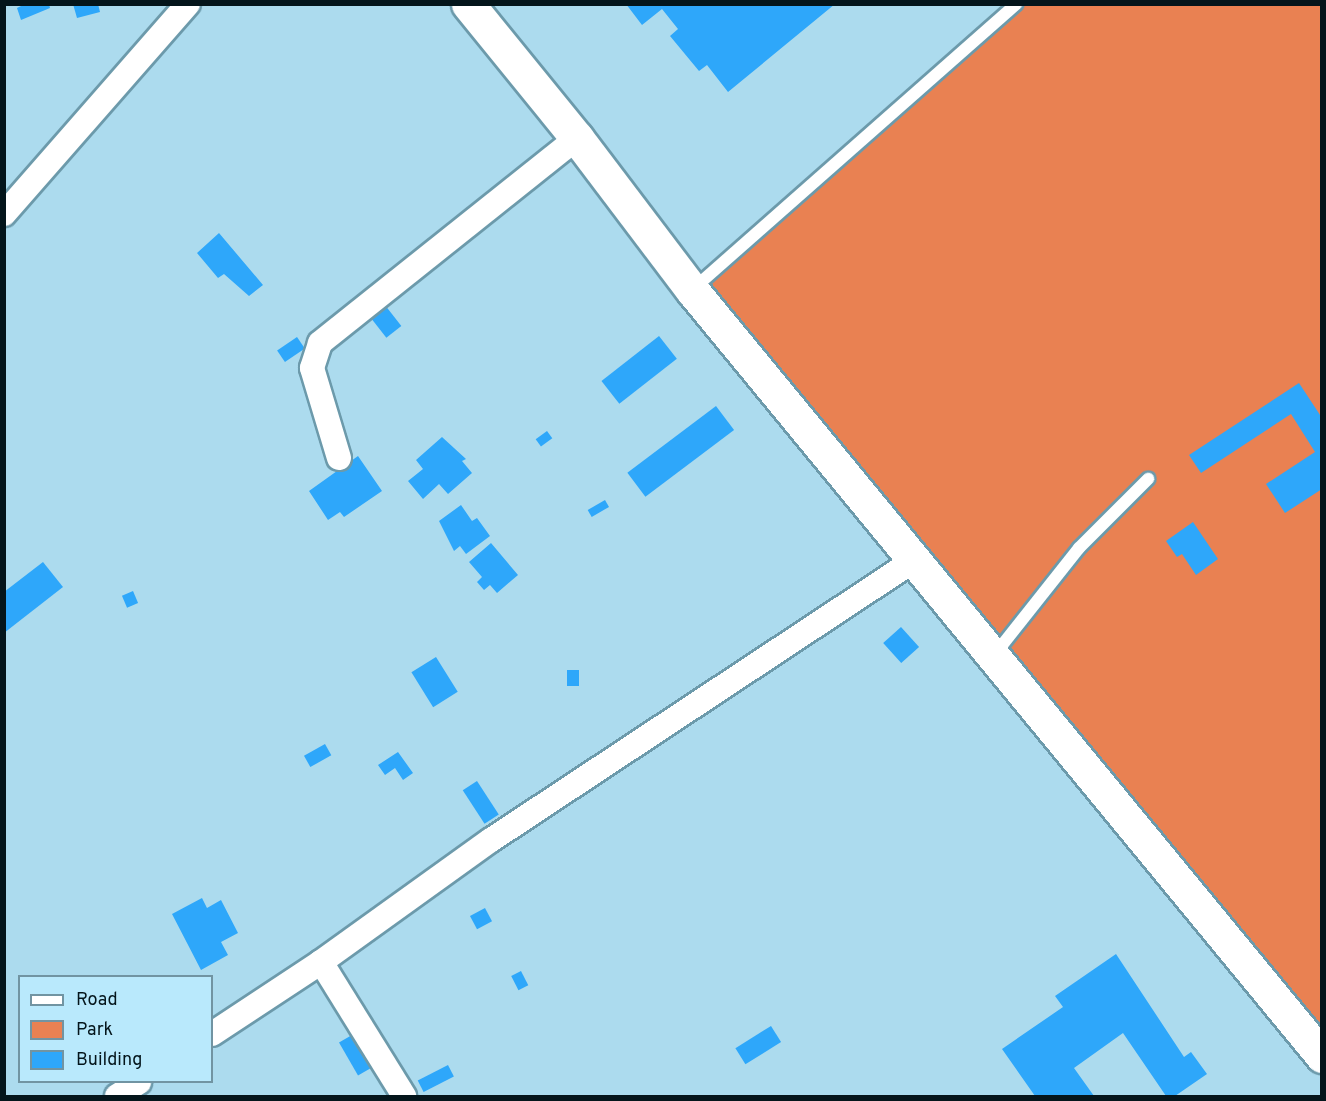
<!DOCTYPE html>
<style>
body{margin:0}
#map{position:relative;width:1326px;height:1101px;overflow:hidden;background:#acdbee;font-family:Overpass,sans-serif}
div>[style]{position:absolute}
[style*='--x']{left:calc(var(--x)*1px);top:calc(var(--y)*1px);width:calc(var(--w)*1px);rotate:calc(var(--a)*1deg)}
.green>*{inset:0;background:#e98152}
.building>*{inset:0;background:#2ea7fa;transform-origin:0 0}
.roads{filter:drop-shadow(2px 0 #6c9aab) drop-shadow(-2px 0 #6c9aab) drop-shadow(0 2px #6c9aab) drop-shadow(0 -2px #6c9aab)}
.service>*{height:12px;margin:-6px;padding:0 6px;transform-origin:6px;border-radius:6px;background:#fff}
.minor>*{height:24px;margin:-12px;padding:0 12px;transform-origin:12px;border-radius:12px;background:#fff}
.secondary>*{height:33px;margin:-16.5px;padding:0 16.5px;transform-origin:16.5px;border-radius:16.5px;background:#fff}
span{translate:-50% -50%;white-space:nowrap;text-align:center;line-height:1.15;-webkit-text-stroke:6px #b9e9fc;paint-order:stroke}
.frame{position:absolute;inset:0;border:6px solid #04151b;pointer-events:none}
.legend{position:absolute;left:18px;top:975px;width:195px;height:108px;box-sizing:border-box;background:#b9e9fc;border:2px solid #7194a2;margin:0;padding:8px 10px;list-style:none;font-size:18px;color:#04151b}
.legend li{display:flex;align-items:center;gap:12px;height:30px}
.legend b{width:30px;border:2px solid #7194a2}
</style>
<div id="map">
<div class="green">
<i style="clip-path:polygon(1016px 5px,1321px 5px,1321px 1060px,696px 283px)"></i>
</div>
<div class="building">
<i style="clip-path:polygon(25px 4px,49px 4px,50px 8px,21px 20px,17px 8px)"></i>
<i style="clip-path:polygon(73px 4px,98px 4px,100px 12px,77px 18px)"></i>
<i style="clip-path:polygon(626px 4px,835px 4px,728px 92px,707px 65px,699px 71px,670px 36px,678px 29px,662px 9px,642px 25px)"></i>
<i style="clip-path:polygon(219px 233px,263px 285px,249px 296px,224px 274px,218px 278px,197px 253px)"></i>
<i style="left:381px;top:300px;width:33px;height:19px;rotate:52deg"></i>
<i style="left:659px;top:336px;width:29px;height:73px;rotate:52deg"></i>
<i style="left:297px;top:337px;width:14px;height:24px;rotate:56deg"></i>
<i style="clip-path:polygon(1299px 383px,1322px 418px,1322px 489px,1285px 513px,1266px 484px,1315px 452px,1291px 414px,1201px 473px,1189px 455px)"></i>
<i style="left:716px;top:406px;width:30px;height:111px;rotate:53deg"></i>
<i style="left:547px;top:431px;width:9px;height:14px;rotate:54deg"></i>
<i style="clip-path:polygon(442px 437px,466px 459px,462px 461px,472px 473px,448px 494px,439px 484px,423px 499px,408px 481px,423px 469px,416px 460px)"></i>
<i style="clip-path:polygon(358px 456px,382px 491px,344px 517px,340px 512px,328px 520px,309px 491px)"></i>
<i style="left:605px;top:500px;width:8px;height:20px;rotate:60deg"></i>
<i style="clip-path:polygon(461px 505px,472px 521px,477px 518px,490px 536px,466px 554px,460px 546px,454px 551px,439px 521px)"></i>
<i style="clip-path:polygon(1193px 522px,1218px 559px,1196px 575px,1182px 554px,1177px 557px,1166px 541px)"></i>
<i style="clip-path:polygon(491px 543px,518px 575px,497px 593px,490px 585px,484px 590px,477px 582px,482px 577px,469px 562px)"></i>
<i style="clip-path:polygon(43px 562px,63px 587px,4px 633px,4px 592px)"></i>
<i style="left:133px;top:591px;width:13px;height:12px;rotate:67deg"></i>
<i style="left:901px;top:627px;width:27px;height:24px;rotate:48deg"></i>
<i style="left:436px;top:657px;width:41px;height:29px;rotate:58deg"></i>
<i style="left:567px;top:670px;width:12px;height:16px"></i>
<i style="left:325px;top:744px;width:13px;height:24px;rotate:61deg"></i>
<i style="clip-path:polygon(398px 752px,413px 773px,403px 780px,395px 768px,385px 775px,378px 765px)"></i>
<i style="left:477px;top:781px;width:40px;height:17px;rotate:57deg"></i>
<i style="clip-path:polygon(202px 898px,207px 908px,221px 900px,238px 933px,221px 942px,228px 955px,201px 970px,172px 914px)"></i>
<i style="left:485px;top:908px;width:15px;height:17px;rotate:62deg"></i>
<i style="clip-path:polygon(1116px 954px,1184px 1057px,1191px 1052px,1207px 1074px,1175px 1096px,1166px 1096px,1123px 1033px,1074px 1068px,1094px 1096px,1035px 1096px,1002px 1049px,1063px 1007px,1055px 996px)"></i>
<i style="left:521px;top:971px;width:16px;height:11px;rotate:63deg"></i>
<i style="left:771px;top:1026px;width:19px;height:42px;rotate:58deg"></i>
<i style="left:352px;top:1035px;width:38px;height:15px;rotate:60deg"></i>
<i style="left:448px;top:1065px;width:13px;height:34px;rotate:63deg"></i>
</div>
<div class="roads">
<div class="service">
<i style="--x:693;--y:289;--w:431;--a:-41.4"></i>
<i style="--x:995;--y:654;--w:135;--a:-51.6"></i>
<i style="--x:1079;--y:548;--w:98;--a:-45"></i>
</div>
<div class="minor">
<i style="--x:4;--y:214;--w:279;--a:-48.8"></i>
<i style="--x:339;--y:458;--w:94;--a:-106.7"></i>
<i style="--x:312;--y:368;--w:26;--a:-72"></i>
<i style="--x:320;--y:343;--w:329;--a:-38.6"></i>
<i style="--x:321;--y:962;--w:158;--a:58.2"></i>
<i style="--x:212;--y:1034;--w:131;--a:-33.4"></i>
<i style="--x:321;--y:962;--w:209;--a:-35.7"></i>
<i style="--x:491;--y:840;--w:509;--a:-33.47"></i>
<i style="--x:117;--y:1096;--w:26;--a:-32"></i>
</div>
<div class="secondary">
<i style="--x:468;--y:4;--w:173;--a:50.9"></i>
<i style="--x:577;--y:138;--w:191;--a:52.9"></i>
<i style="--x:692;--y:290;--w:992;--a:50.56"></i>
</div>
</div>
<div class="frame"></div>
<ul class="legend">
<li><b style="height:8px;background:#fff"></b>Road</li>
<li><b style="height:16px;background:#e98152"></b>Park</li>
<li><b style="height:16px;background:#2ea7fa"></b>Building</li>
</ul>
</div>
